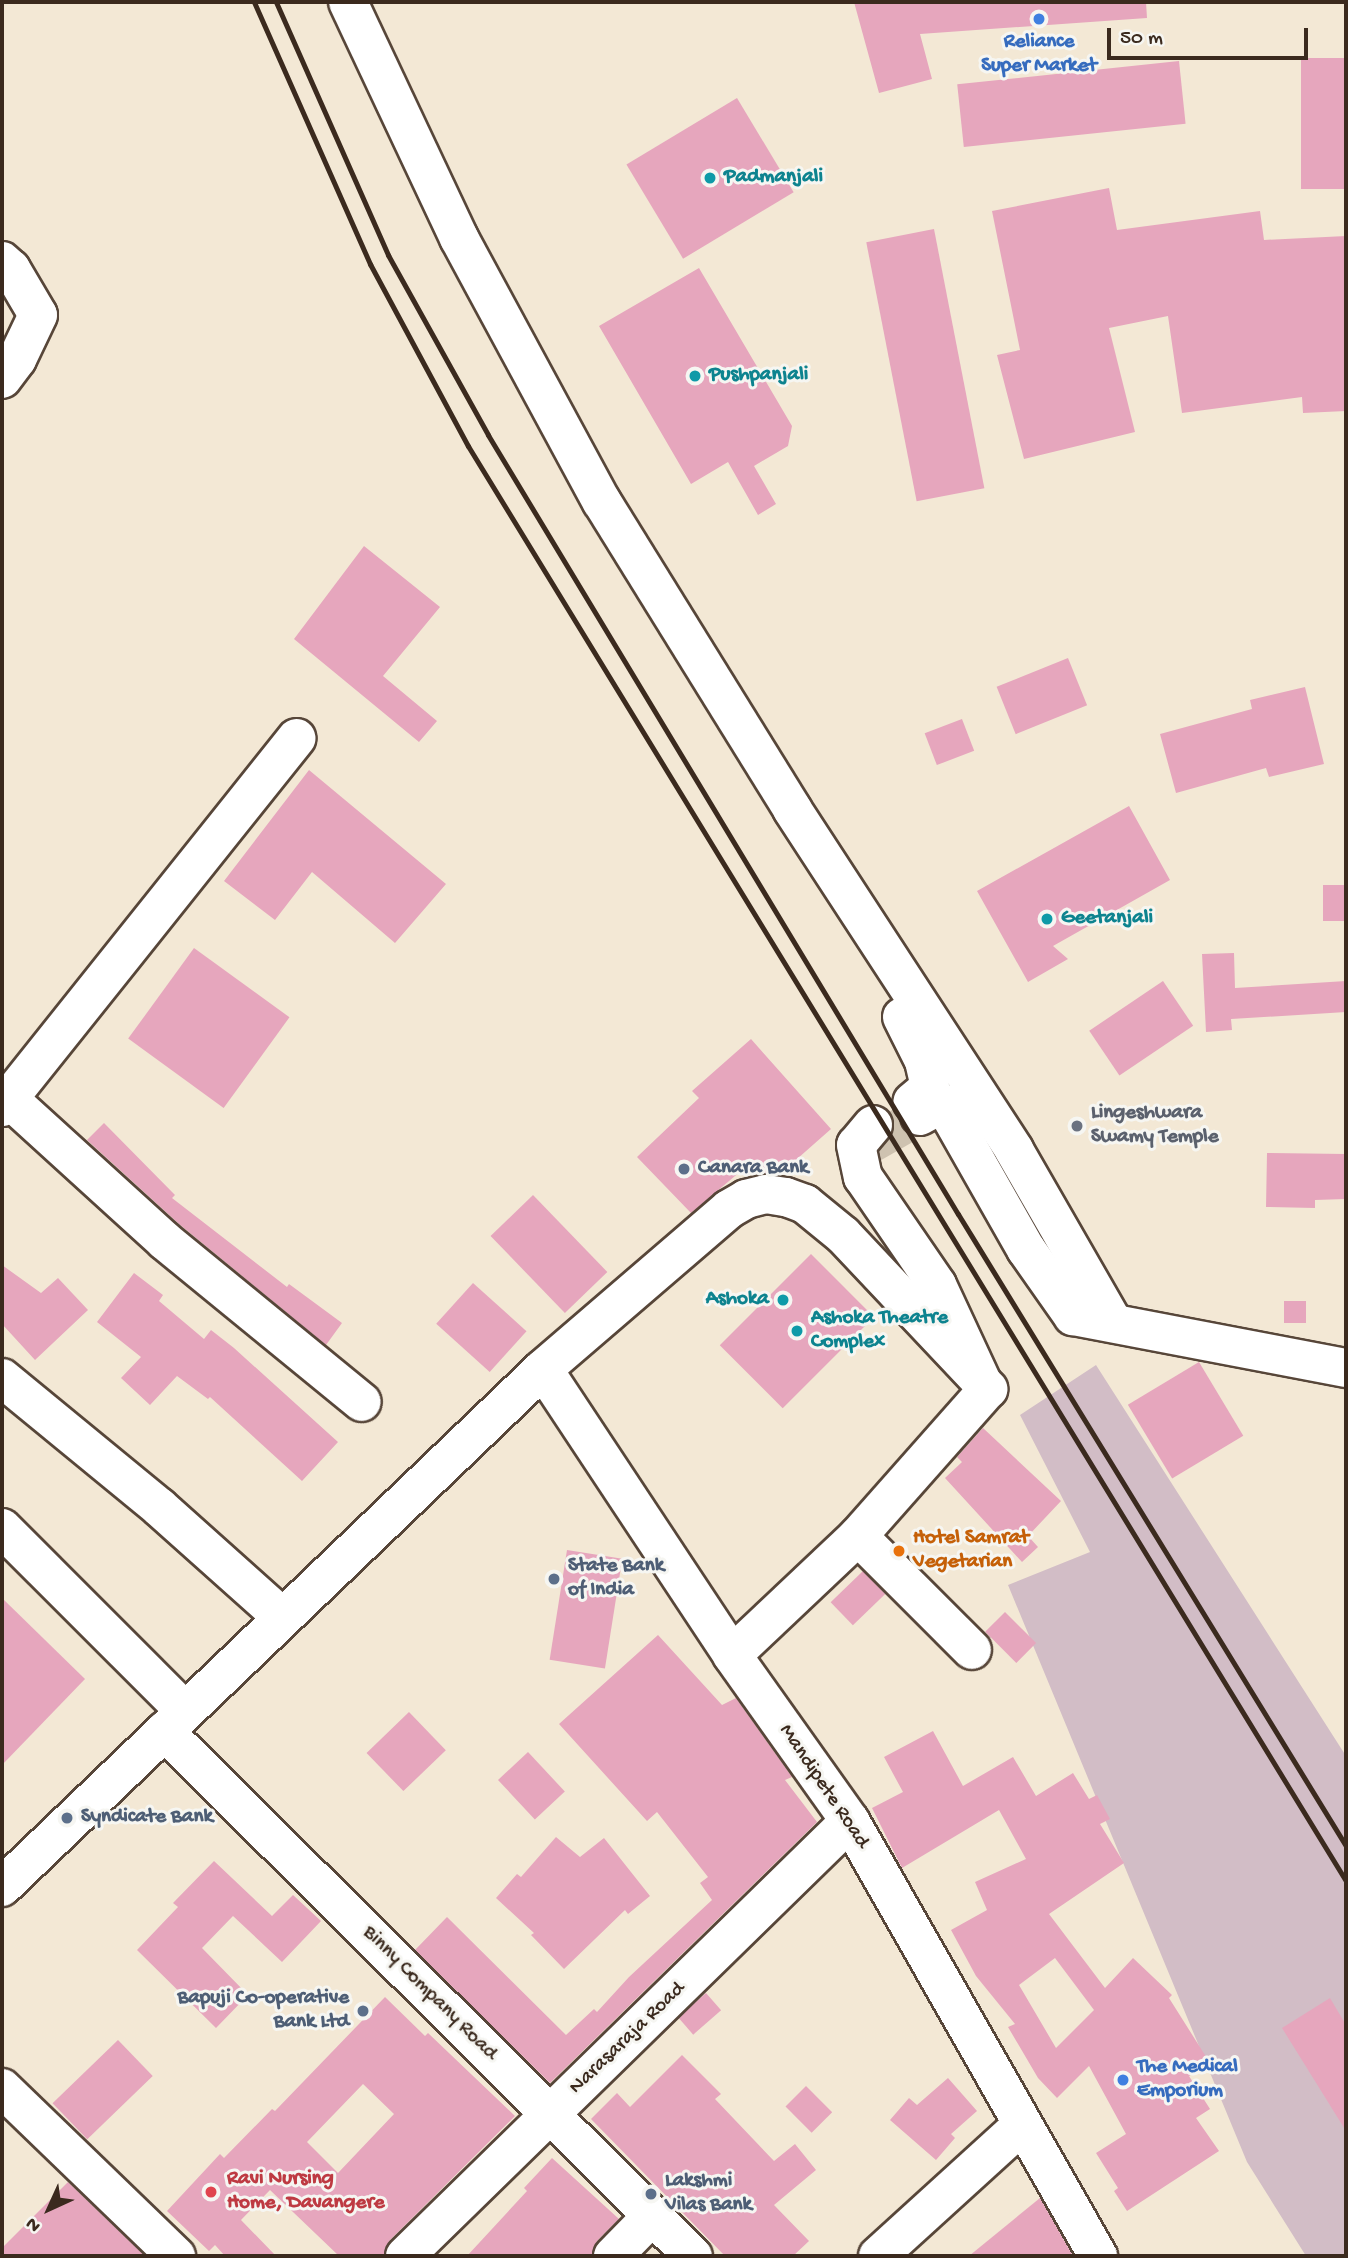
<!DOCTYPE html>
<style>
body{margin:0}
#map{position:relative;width:1348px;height:2258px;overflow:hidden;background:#f3e8d5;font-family:"Gochi Hand",sans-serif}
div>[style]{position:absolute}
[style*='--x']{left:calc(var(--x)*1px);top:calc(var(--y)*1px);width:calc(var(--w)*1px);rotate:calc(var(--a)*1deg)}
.industrial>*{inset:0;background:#d2bdc6}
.building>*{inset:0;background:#e6a6bd;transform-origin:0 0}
.minor-tunnel>*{height:38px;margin-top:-19px;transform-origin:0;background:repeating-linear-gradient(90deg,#cec2b0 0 38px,transparent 0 57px)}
.roads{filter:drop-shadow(2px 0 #574639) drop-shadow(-2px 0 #574639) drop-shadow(0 2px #574639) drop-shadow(0 -2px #574639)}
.minor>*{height:38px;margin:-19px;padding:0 19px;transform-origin:19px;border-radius:19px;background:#fff}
.major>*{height:38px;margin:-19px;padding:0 19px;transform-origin:19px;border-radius:19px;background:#fff}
.rail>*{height:5px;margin:-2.5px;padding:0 2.5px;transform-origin:2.5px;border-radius:2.5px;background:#3b2a1e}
.dots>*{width:19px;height:19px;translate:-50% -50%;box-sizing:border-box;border:4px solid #f6f6f2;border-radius:50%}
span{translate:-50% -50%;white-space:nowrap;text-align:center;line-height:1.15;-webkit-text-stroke:6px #f6f6f2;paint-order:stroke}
.shop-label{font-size:21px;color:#366cbe;font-weight:700}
.left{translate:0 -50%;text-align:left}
.culture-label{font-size:21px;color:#0d838f;font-weight:700}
.right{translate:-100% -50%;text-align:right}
.worship-label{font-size:21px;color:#5b616d;font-weight:700}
.service-label{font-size:21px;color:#4e5e75;font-weight:700}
.food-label{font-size:21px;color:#c56008;font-weight:700}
.street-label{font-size:21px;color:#3b2a1e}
.health-label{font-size:21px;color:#be3a42;font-weight:700}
.frame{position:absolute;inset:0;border:4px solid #3b2a1e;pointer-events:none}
.north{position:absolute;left:14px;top:2174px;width:70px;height:70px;-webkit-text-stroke:5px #f6f6f2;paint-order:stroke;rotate:225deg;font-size:19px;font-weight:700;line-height:28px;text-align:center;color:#3b2a1e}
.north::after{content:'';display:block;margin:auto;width:24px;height:32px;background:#3b2a1e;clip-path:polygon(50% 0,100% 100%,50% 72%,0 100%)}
.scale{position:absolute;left:1107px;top:28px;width:201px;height:32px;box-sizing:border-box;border:4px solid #3b2a1e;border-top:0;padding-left:9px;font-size:21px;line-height:24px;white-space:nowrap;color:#3b2a1e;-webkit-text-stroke:5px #f6f6f2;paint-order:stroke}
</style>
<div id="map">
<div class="industrial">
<i style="clip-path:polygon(1096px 1365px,1346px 1756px,1346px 2256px,1306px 2256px,1247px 2162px,1008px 1585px,1090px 1552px,1020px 1415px)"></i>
</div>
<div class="building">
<i style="clip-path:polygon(854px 2px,1146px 2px,1147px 18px,920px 34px,932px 79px,879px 93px)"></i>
<i style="left:1346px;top:58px;width:131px;height:45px;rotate:90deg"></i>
<i style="left:1179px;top:61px;width:63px;height:223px;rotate:84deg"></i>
<i style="left:737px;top:98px;width:110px;height:129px;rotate:59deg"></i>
<i style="clip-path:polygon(1109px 188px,1117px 230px,1260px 211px,1264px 240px,1346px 236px,1346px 411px,1303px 413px,1302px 397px,1182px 413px,1168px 316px,1109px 328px,1135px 432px,1024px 459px,997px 355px,1020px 350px,992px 211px)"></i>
<i style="left:934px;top:229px;width:264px;height:69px;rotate:79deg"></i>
<i style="clip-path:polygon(699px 268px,792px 426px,788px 446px,754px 466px,776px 504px,758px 515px,728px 462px,691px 484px,599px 326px)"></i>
<i style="clip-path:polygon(364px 546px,440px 607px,383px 676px,437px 721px,419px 742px,294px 639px)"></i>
<i style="left:1068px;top:658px;width:51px;height:77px;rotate:68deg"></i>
<i style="clip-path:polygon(1305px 687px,1324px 764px,1269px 777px,1266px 768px,1176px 793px,1160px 734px,1252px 709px,1250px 700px)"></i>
<i style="left:962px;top:719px;width:34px;height:40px;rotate:69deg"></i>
<i style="clip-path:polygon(309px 770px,446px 884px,395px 943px,312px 872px,275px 920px,224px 881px)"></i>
<i style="clip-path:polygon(1129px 806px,1170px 880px,1053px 946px,1068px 959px,1028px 982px,977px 891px)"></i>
<i style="left:1346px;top:885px;width:36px;height:23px;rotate:90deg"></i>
<i style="left:194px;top:948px;width:118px;height:112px;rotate:36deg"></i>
<i style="clip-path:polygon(1234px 953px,1235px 988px,1346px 981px,1346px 1012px,1231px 1019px,1232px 1030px,1206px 1032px,1202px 954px)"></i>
<i style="left:1163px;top:981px;width:54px;height:89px;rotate:56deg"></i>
<i style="clip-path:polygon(751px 1039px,831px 1129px,780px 1174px,765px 1173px,754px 1160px,691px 1213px,637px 1157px,699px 1098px,692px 1091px)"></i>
<i style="clip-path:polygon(104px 1123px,175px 1195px,172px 1198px,287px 1287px,289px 1284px,342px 1323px,326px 1345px,179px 1224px,87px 1140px)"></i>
<i style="clip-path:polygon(1267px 1153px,1346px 1154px,1346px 1199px,1315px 1200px,1315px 1208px,1266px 1207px)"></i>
<i style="left:533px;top:1195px;width:107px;height:59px;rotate:46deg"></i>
<i style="left:811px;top:1254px;width:89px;height:129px;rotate:45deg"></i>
<i style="clip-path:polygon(2px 1265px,41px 1293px,58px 1278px,88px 1310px,35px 1360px,2px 1324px)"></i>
<i style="clip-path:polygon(134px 1273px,163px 1295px,159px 1301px,204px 1339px,211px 1330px,234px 1348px,338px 1442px,302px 1481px,210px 1397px,208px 1399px,177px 1376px,150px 1405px,121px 1378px,141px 1357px,97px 1322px)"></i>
<i style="left:473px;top:1283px;width:72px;height:55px;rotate:42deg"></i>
<i style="left:1284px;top:1301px;width:22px;height:22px"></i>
<i style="left:1199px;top:1362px;width:86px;height:83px;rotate:59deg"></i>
<i style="clip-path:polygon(983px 1428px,1061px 1501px,1028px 1536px,1038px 1547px,1022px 1562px,945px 1478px,962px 1462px,957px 1457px)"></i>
<i style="left:567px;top:1550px;width:56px;height:111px;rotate:9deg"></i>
<i style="left:863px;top:1571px;width:32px;height:45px;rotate:46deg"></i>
<i style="clip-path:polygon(2px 1598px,85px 1679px,2px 1765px)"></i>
<i style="left:1005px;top:1612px;width:44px;height:28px;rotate:45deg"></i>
<i style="clip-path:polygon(658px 1635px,722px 1705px,736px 1698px,792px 1777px,785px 1780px,817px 1822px,550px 2083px,415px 1950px,447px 1917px,566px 2035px,594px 2009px,597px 2012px,629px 1977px,712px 1900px,700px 1883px,708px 1877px,657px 1812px,647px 1821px,559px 1724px)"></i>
<i style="left:409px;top:1712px;width:53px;height:59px;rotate:46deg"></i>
<i style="clip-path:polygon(evenodd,933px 1731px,963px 1786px,1013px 1757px,1036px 1796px,1073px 1773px,1089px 1799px,1097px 1795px,1110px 1819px,1100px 1824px,1124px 1863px,1049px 1914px,1105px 1988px,1133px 1958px,1172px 1995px,1169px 1998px,1210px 2063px,1189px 2076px,1210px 2109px,1196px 2118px,1219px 2151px,1127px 2211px,1114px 2191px,1118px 2188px,1096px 2153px,1126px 2134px,1089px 2066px,1057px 2098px,1038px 2078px,1008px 2027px,1015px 2024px,976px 1976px,951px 1930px,987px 1910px,975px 1882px,1026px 1859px,999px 1810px,902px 1868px,872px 1808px,903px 1792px,884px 1757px,933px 1731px,1055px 1958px,1094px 2010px,1056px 2048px,1019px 1985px,1055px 1958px)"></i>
<i style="left:528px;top:1752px;width:54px;height:41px;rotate:47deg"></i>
<i style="clip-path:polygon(556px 1837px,580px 1857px,604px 1838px,650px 1896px,628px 1914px,625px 1910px,564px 1969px,531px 1935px,534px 1933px,496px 1898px,517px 1874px,521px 1877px)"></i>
<i style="clip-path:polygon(214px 1861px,272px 1916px,293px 1895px,321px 1921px,282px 1962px,233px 1916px,202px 1948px,248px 1995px,216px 2028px,137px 1950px,178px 1907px,173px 1903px)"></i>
<i style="left:706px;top:1993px;width:23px;height:37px;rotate:49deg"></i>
<i style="clip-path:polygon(evenodd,385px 1997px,425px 2036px,428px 2033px,515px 2116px,390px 2240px,384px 2256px,339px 2256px,270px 2190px,241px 2220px,276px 2256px,225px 2256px,215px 2245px,209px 2251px,167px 2211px,220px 2154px,224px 2158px,272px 2109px,275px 2111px,385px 1997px,363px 2084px,394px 2114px,338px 2173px,307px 2142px,363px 2084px)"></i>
<i style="clip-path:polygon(1330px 1998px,1346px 2025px,1346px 2131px,1282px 2028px)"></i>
<i style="left:118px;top:2040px;width:50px;height:91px;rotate:46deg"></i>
<i style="clip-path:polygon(682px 2055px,721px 2094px,715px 2099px,774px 2161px,795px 2144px,816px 2170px,774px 2205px,809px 2241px,793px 2256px,725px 2256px,591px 2119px,617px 2093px,630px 2107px)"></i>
<i style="clip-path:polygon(948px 2078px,977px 2111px,951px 2134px,955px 2138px,936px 2160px,890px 2120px,909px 2098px,917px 2105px)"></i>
<i style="left:806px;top:2086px;width:37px;height:29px;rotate:45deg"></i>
<i style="clip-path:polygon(552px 2158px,619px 2219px,597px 2241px,592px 2256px,467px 2256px,527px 2191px,524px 2188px)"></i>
<i style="clip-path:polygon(68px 2182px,145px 2256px,2px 2256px,2px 2248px)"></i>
<i style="clip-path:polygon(1040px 2198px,1073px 2256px,969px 2256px)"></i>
</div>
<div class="minor-tunnel">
<i style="--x:871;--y:1144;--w:56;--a:-29.7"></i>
</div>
<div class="roads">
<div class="minor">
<i style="--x:348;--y:2;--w:261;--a:64.8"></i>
<i style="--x:459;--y:238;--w:300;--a:61.6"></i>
<i style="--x:602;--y:502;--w:361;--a:58.2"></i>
<i style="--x:792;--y:809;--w:407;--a:56.9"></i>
<i style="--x:1014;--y:1150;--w:198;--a:60.1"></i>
<i style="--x:2;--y:261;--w:12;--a:42"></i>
<i style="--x:11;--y:269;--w:53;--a:59.6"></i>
<i style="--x:38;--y:315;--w:49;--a:115.5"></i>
<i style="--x:17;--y:359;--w:25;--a:127"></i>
<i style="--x:902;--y:1017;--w:49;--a:63.4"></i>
<i style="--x:924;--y:1061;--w:27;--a:77"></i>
<i style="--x:930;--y:1087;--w:23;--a:140"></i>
<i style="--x:9;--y:1099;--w:211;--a:42.3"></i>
<i style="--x:165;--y:1241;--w:254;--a:39.3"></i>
<i style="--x:2;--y:1107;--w:472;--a:-51.4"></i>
<i style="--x:920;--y:1116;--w:26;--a:-29"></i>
<i style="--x:943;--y:1103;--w:168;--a:60.4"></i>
<i style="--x:1026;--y:1249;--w:82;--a:55"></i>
<i style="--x:1073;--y:1316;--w:278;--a:10.8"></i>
<i style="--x:873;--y:1125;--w:26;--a:130"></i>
<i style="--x:856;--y:1145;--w:33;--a:78"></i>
<i style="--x:863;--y:1177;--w:131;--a:55.6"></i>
<i style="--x:937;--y:1285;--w:105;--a:65.1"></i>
<i style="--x:2;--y:1378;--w:203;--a:39.4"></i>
<i style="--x:159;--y:1507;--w:166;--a:41.8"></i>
<i style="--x:2;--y:1528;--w:259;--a:45"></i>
<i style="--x:858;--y:1536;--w:161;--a:45"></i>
<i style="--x:2;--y:2088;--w:242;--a:44"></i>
<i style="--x:405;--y:2256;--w:622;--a:-44.35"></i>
<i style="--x:613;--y:2256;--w:56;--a:-45.7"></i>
<i style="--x:878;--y:2256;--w:193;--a:-42.3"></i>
</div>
<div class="major">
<i style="--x:543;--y:1369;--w:343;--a:56.5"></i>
<i style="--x:732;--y:1655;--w:204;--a:54.6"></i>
<i style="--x:850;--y:1821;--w:501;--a:60.31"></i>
<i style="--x:164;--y:1731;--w:745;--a:44.78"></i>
<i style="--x:2;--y:1887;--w:749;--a:-43.76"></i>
<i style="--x:543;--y:1369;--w:245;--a:-40.7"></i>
<i style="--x:729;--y:1209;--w:20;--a:-30"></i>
<i style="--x:746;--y:1199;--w:21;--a:-14"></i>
<i style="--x:766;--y:1194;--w:20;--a:9"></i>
<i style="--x:786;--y:1197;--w:20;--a:20"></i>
<i style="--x:805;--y:1204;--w:49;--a:39.2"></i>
<i style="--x:843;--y:1235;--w:212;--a:46.7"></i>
<i style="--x:988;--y:1389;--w:196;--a:131.5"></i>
<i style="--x:858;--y:1536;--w:173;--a:136.6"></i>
</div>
</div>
<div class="rail">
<i style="--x:254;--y:2;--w:287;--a:66.1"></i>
<i style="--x:370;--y:264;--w:207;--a:61.7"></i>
<i style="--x:468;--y:446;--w:1682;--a:58.54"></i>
<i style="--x:276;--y:2;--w:277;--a:66.1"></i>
<i style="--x:388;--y:255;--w:206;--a:60.9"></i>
<i style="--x:488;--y:435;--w:910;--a:58.9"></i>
<i style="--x:958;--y:1214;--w:742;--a:58.45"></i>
</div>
<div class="dots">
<i style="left:1039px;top:19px;background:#3f7fe0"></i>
<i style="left:710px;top:178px;background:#0f9aa8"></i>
<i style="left:695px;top:376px;background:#0f9aa8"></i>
<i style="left:1047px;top:919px;background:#0f9aa8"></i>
<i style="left:1077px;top:1126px;background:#6b7280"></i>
<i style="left:684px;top:1169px;background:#5c6f8a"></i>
<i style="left:783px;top:1300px;background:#0f9aa8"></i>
<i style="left:797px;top:1331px;background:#0f9aa8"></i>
<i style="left:899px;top:1551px;background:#e8710a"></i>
<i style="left:554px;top:1579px;background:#5c6f8a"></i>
<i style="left:67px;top:1818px;background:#5c6f8a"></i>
<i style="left:363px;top:2011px;background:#5c6f8a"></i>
<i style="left:1123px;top:2080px;background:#3f7fe0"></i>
<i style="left:211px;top:2192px;background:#e0444e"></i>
<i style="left:651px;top:2194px;background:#5c6f8a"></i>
</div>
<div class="shop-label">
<span style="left:1039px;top:55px">Reliance<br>Super Market</span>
<span class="left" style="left:1137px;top:2080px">The Medical<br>Emporium</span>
</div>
<div class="culture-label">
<span class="left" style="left:724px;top:178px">Padmanjali</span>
<span class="left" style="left:709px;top:376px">Pushpanjali</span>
<span class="left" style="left:1061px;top:919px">Geetanjali</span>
<span class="right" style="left:769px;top:1300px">Ashoka</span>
<span class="left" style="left:811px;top:1331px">Ashoka Theatre<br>Complex</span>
</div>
<div class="worship-label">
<span class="left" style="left:1091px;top:1126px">Lingeshwara<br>Swamy Temple</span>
</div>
<div class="service-label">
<span class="left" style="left:698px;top:1169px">Canara Bank</span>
<span class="left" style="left:568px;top:1579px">State Bank<br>of India</span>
<span class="left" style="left:81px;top:1818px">Syndicate Bank</span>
<span class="right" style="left:349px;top:2011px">Bapuji Co-operative<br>Bank Ltd</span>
<span class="left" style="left:665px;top:2194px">Lakshmi<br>Vilas Bank</span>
</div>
<div class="food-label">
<span class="left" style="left:913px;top:1551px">Hotel Samrat<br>Vegetarian</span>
</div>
<div class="street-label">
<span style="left:823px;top:1787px;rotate:56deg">Mandipete Road</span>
<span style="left:429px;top:1994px;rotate:45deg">Binny Company Road</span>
<span style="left:628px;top:2039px;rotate:-44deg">Narasaraja Road</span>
</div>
<div class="health-label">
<span class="left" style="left:227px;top:2192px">Ravi Nursing<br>Home, Davangere</span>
</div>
<div class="frame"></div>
<div class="north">N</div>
<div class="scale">50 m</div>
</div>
